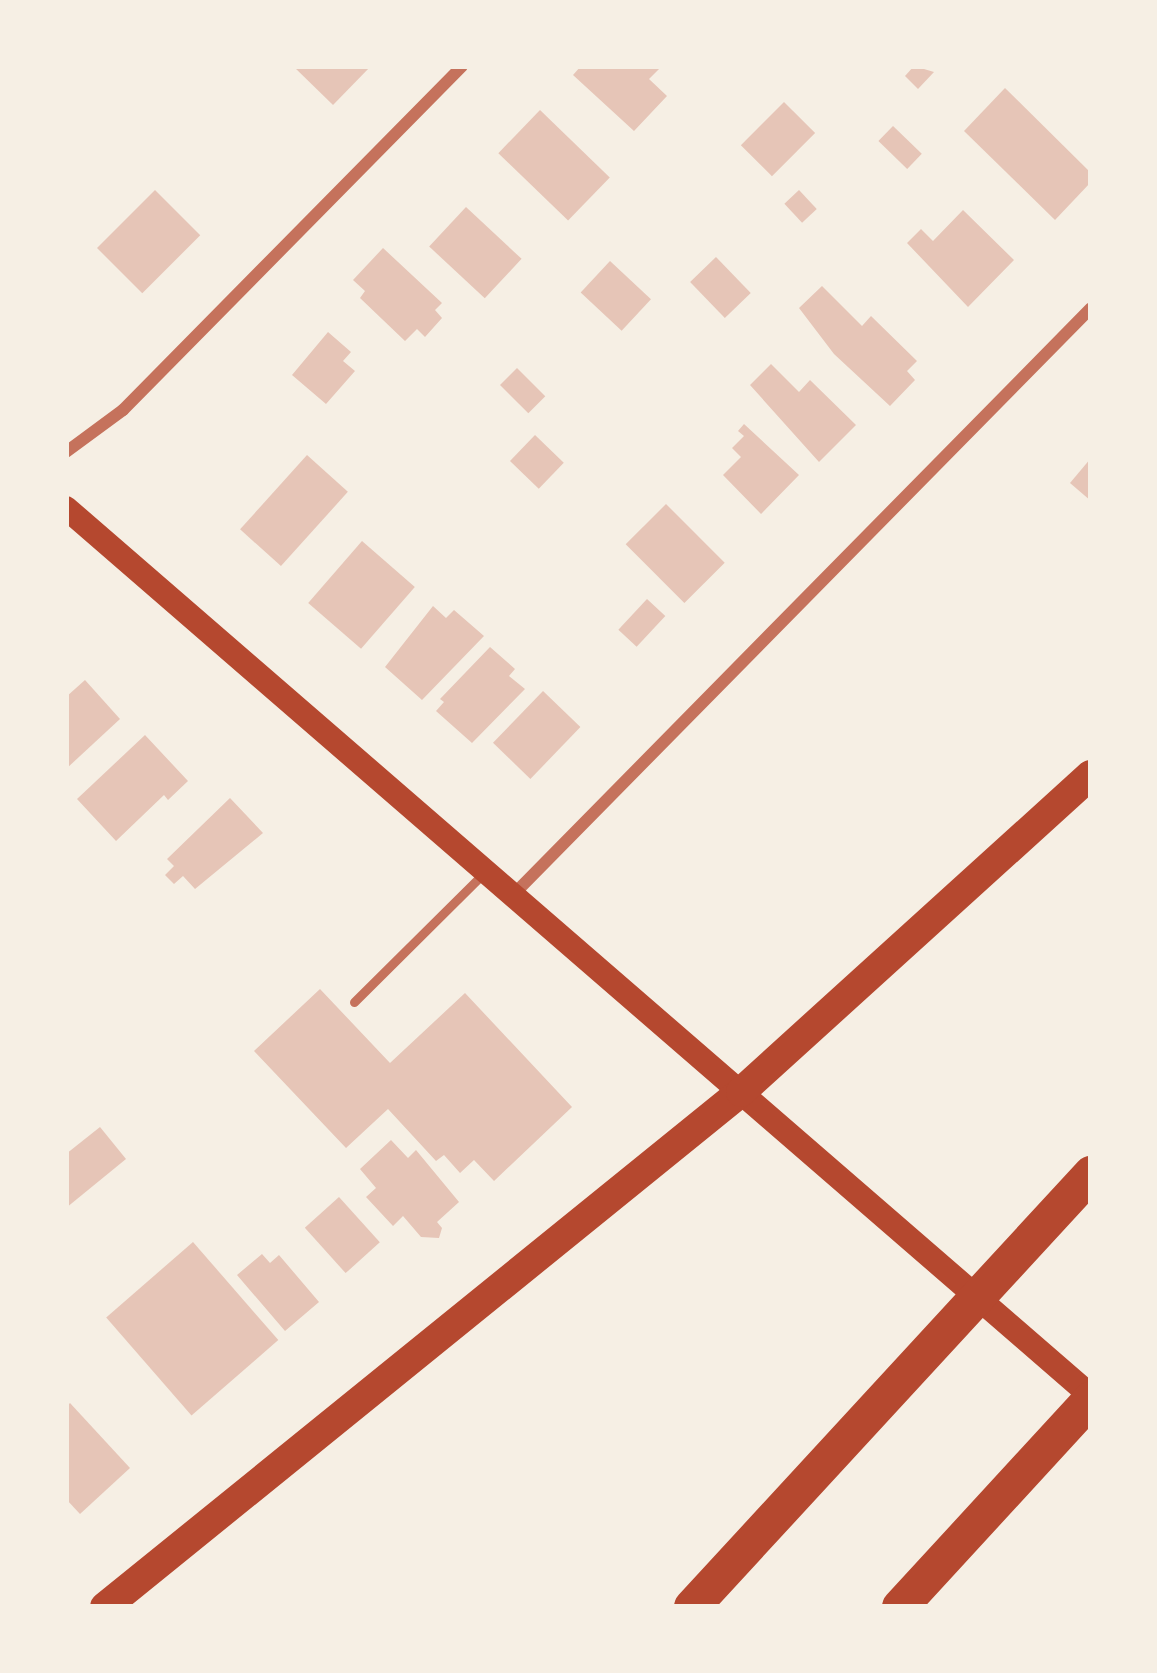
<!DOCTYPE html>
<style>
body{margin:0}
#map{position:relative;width:1157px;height:1673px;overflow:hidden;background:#f6efe4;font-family:"DejaVu Sans",sans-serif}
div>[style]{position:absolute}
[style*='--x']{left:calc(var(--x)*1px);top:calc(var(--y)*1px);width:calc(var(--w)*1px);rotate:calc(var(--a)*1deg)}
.building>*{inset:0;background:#e6c5b7;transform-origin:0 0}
.service>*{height:9px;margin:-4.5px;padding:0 4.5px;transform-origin:4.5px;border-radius:4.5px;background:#c5725c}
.minor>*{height:12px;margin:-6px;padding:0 6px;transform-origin:6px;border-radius:6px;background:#c5725c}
.secondary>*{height:24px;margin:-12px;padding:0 12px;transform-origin:12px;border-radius:12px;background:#b5482f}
.primary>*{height:30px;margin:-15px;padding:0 15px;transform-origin:15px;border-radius:15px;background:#b5482f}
.motorway>*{height:36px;margin:-18px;padding:0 18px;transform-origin:18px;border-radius:18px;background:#b5482f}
span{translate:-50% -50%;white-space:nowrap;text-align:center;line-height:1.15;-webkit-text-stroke:10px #f6efe4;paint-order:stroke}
.frame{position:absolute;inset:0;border:69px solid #f6efe4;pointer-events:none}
</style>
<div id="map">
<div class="building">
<i style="clip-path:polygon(293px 66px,371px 66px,333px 105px)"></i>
<i style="clip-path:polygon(581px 66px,662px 66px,649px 79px,667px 96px,634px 131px,573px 75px)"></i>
<i style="clip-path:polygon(914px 66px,934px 72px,918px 89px,905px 76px)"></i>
<i style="clip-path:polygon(1005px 88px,1091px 173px,1091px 182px,1055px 220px,964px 131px)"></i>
<i style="left:784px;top:102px;width:44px;height:61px;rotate:45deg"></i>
<i style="left:540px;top:110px;width:97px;height:60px;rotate:44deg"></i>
<i style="left:893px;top:126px;width:40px;height:21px;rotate:44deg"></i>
<i style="left:155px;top:190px;width:64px;height:82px;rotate:45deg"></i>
<i style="left:799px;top:190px;width:26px;height:20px;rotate:47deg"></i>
<i style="left:466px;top:207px;width:76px;height:54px;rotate:43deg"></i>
<i style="clip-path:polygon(963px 210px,1014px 260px,968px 307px,907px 243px,921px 229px,933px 241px)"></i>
<i style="clip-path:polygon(383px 248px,442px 303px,435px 310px,442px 318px,425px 337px,417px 329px,405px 341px,360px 298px,365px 291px,353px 280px)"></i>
<i style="left:716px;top:257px;width:50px;height:36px;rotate:46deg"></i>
<i style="left:610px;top:261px;width:56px;height:43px;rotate:43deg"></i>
<i style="clip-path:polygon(822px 286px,862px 326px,871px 316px,917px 361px,907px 371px,915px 380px,890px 406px,834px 354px,799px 308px)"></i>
<i style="clip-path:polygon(328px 332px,351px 352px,343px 361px,355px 371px,326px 404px,292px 375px)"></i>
<i style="clip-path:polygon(771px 364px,799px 392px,810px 380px,856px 425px,819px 462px,750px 385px)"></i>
<i style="left:517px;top:368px;width:40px;height:24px;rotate:45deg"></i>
<i style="clip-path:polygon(744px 424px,799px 475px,761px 514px,723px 475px,741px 457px,732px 448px,744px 436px,738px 431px)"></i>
<i style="left:535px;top:435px;width:40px;height:36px;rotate:44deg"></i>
<i style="left:307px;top:455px;width:55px;height:100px;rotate:42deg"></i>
<i style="clip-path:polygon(1091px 458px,1091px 501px,1070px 483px)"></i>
<i style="left:666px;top:504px;width:83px;height:57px;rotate:45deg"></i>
<i style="left:362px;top:541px;width:70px;height:82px;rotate:41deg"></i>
<i style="left:647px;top:599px;width:25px;height:42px;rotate:43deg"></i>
<i style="clip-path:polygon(433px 606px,446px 618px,454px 610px,484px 636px,422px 700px,385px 667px)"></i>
<i style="clip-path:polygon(490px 647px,515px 669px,509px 676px,525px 689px,472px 743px,436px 711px,444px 702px,440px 699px)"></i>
<i style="clip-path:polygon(85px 680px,120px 719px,66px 769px,66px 697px)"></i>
<i style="left:543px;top:691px;width:52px;height:72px;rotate:44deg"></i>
<i style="clip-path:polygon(145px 735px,188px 781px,168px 800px,164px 795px,116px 841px,77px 799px)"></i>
<i style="clip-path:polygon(230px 798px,263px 833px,195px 889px,183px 876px,174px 884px,165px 875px,174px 866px,167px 859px)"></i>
<i style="clip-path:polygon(320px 989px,390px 1063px,465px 993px,572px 1107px,494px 1181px,474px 1160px,460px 1173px,444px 1155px,436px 1161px,388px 1109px,346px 1148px,254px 1051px)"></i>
<i style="clip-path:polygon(100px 1127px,126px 1159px,66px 1208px,66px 1154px)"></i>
<i style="clip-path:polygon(391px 1140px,408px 1158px,416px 1150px,459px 1202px,437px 1222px,442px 1228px,439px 1238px,421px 1237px,403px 1216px,393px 1226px,366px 1197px,376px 1188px,360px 1169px)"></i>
<i style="left:339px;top:1197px;width:61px;height:46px;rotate:48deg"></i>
<i style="left:193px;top:1242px;width:130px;height:115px;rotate:49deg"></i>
<i style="clip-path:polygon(262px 1254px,270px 1263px,279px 1255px,319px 1302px,285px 1331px,237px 1275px)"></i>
<i style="clip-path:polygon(70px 1403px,130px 1468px,80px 1514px,66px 1499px,66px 1407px)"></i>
</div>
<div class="service">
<i style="--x:354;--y:1002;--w:180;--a:-44.8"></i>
</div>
<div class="minor">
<i style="--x:66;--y:452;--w:71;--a:-36.4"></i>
<i style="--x:123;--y:410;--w:483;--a:-45.4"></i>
<i style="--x:514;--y:894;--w:822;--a:-45.44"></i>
</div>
<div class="secondary">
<i style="--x:66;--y:508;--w:1356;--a:40.9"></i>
</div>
<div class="primary">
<i style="--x:105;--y:1607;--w:818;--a:-39"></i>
<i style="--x:741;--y:1092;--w:472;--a:-42.2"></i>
</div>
<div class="motorway">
<i style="--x:692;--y:1607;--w:589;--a:-47.34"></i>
<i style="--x:900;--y:1607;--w:282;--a:-47.4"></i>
</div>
<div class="frame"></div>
</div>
